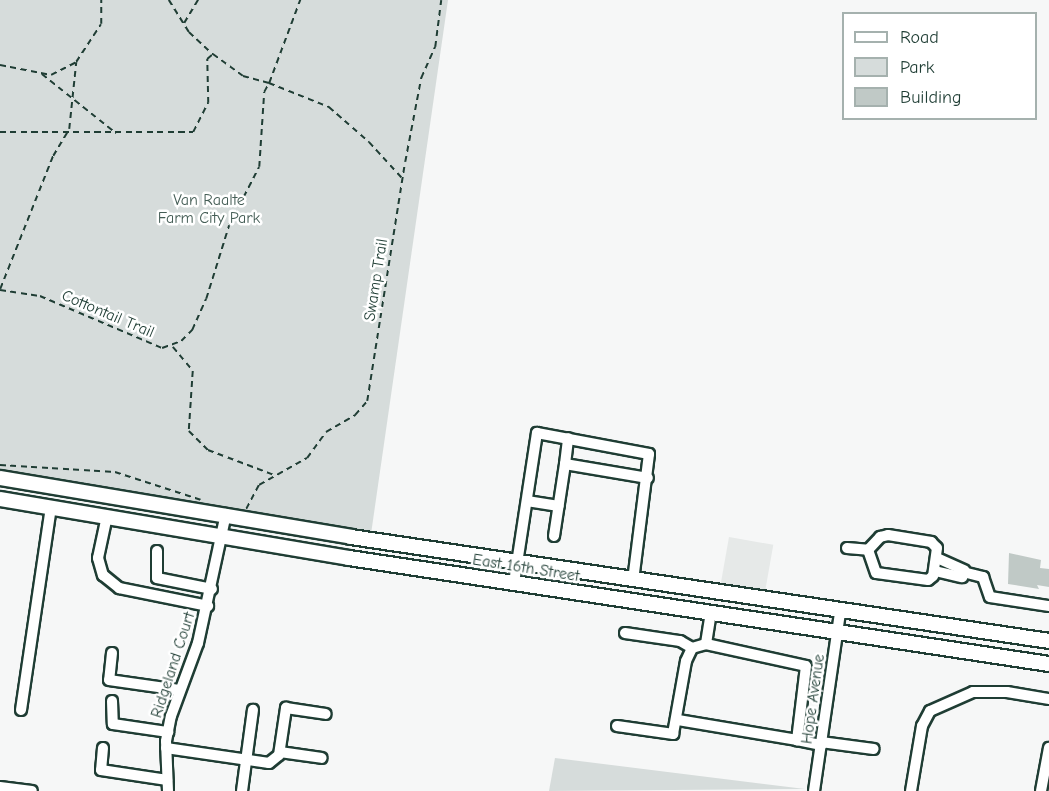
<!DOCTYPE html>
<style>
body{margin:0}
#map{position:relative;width:1049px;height:791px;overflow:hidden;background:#f6f7f7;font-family:"Comic Neue",sans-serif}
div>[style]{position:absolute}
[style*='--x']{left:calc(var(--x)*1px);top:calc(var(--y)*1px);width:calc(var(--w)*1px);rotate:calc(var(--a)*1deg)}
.built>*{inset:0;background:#e6e9e8;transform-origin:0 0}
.green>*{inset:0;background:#d6dcdb}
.building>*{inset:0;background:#c0c9c6}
.path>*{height:1.5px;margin-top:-0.75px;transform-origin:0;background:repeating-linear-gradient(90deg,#1f3d34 0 6px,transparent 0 10.5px)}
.roads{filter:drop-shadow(2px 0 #1f3d34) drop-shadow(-2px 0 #1f3d34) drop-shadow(0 2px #1f3d34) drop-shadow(0 -2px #1f3d34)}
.minor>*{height:10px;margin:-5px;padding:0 5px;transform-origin:5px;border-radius:5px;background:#fff}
.major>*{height:14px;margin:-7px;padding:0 7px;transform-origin:7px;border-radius:7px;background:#fff}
span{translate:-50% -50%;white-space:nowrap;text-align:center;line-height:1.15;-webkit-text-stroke:5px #fff;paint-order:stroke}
.park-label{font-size:16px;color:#445d55}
.street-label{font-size:16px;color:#1f3d34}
.legend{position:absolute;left:842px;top:12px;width:195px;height:108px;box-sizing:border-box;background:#fff;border:2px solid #a5b1ae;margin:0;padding:8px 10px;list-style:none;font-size:18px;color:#1f3d34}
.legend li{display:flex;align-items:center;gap:12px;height:30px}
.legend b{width:30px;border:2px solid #a5b1ae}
</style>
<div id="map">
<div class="built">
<i style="left:729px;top:537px;width:45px;height:48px;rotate:10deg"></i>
</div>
<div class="green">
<i style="clip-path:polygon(0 0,448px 0,371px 534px,0 474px)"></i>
<i style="clip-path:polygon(555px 758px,805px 789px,549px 791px)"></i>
</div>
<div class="building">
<i style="clip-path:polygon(1009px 553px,1041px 560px,1040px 568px,1049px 569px,1049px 587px,1037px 585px,1039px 589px,1008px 584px)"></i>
</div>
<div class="path">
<i style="--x:169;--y:0;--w:38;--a:58"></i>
<i style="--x:189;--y:32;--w:33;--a:43"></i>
<i style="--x:213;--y:54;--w:37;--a:36"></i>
<i style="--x:243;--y:76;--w:27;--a:15"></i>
<i style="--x:269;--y:83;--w:89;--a:-69.5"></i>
<i style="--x:184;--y:23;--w:27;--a:-59"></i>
<i style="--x:0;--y:65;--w:52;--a:11.1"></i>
<i style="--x:51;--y:75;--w:28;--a:-27"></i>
<i style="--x:76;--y:62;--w:45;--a:-56.7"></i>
<i style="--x:101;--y:24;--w:24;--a:-90"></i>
<i style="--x:42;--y:74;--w:95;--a:38.6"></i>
<i style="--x:0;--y:132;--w:193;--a:0"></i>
<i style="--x:193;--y:132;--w:33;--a:-63"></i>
<i style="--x:208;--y:103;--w:44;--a:-91.3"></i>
<i style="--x:207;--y:59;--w:8;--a:-40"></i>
<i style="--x:0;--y:289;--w:143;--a:-68.3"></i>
<i style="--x:53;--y:156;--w:31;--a:-59"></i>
<i style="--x:69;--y:129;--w:67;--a:-84"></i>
<i style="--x:0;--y:290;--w:40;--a:8.5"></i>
<i style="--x:40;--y:296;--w:133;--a:23.1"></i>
<i style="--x:162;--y:348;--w:20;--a:-20"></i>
<i style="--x:181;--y:341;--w:16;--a:-45"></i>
<i style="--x:192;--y:330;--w:34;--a:-66"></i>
<i style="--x:206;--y:299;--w:77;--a:-72.7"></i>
<i style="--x:229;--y:225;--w:65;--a:-62.7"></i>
<i style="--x:259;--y:167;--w:75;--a:-86.2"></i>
<i style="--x:264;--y:92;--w:10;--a:-61"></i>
<i style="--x:269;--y:83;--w:65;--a:21.8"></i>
<i style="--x:329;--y:107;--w:53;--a:41.2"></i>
<i style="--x:369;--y:142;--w:49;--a:47.5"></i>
<i style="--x:173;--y:347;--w:31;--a:50"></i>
<i style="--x:193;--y:371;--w:60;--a:93.8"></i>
<i style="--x:189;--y:431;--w:27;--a:45"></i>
<i style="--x:208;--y:450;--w:71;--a:20.7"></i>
<i style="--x:0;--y:465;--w:115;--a:3.5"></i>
<i style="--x:115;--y:472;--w:90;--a:18"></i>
<i style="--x:246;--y:509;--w:27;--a:-62"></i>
<i style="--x:259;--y:485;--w:55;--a:-29.4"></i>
<i style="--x:307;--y:458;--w:32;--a:-54"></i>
<i style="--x:326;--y:432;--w:34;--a:-30"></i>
<i style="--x:355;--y:415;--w:18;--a:-49"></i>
<i style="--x:367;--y:401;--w:242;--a:-81"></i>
<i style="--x:405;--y:162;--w:86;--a:-79.2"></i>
<i style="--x:421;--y:78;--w:34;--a:-66"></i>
<i style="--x:435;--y:47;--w:47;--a:-82.7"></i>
</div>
<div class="roads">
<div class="minor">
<i style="--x:565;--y:464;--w:26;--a:-83"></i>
<i style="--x:527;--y:501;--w:32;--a:9"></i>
<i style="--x:107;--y:516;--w:43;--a:102.1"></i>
<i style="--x:98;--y:558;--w:18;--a:74"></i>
<i style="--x:103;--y:575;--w:21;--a:39"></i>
<i style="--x:119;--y:588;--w:91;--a:11.4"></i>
<i style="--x:888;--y:535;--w:44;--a:9.2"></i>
<i style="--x:931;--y:542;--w:8;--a:45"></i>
<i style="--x:937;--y:548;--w:28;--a:98"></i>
<i style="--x:933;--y:576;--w:6;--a:141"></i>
<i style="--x:928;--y:580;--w:52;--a:-172.3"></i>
<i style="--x:876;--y:573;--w:24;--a:-109"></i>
<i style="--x:868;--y:550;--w:18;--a:-47"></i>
<i style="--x:880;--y:537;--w:8;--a:-14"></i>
<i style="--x:554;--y:536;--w:73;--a:-81.3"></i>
<i style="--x:565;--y:464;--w:84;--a:9.6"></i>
<i style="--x:847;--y:548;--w:21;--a:5"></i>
<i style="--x:157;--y:551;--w:27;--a:90"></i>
<i style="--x:157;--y:578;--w:56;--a:11.3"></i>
<i style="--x:937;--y:558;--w:30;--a:24"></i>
<i style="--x:935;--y:571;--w:28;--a:13"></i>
<i style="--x:963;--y:572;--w:21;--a:14"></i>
<i style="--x:983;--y:577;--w:21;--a:71"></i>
<i style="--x:990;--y:597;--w:60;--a:8.7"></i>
<i style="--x:514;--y:583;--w:152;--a:-81.3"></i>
<i style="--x:537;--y:433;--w:114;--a:10.6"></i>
<i style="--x:649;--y:454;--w:127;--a:97.2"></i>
<i style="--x:711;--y:612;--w:32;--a:99"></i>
<i style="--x:706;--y:644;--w:102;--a:12.4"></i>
<i style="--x:806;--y:666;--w:75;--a:96.9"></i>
<i style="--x:797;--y:740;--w:25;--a:12"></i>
<i style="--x:625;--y:633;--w:56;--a:8.3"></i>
<i style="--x:680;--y:641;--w:14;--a:30"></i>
<i style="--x:112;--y:653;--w:27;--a:96"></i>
<i style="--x:109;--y:680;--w:71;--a:8.1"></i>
<i style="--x:112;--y:701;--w:23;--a:88"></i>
<i style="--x:113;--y:724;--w:56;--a:8.3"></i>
<i style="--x:21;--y:710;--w:204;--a:-81.6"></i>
<i style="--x:678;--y:720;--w:121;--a:9.5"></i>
<i style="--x:617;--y:726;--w:57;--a:8.1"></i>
<i style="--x:673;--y:734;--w:74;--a:-79.9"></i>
<i style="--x:686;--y:661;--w:14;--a:-65"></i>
<i style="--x:692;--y:648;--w:15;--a:-16"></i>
<i style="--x:821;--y:742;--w:53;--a:7.5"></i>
<i style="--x:103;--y:748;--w:22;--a:95"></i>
<i style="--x:101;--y:770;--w:67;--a:8.6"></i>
<i style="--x:166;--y:748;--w:104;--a:8.3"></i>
<i style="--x:269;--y:763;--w:13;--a:-39"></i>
<i style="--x:279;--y:755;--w:48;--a:-81.5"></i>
<i style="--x:286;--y:708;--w:40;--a:8.5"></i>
<i style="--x:280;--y:752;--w:42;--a:8.1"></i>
<i style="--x:0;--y:787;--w:32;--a:7"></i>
<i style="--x:168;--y:791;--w:50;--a:-92.3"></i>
<i style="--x:166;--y:741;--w:25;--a:-79"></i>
<i style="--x:171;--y:716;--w:78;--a:-69.7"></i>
<i style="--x:198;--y:643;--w:132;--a:-77.8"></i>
<i style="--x:242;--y:791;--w:82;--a:-82.3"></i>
<i style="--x:814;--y:791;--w:181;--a:-81.7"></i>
<i style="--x:911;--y:791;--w:66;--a:-80.4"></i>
<i style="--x:922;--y:726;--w:17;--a:-62"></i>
<i style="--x:930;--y:711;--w:47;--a:-23.8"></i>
<i style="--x:973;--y:692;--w:34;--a:0"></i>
<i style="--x:1007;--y:692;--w:43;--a:9.5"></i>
<i style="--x:1041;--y:791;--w:44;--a:-79.5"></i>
</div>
<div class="major">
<i style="--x:0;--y:478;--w:356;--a:9.5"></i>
<i style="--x:351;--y:537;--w:706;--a:8.47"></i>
<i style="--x:0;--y:499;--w:354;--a:9.6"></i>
<i style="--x:349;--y:558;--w:708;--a:8.61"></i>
</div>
</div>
<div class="park-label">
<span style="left:209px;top:209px">Van Raalte<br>Farm City Park</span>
</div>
<div class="street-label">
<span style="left:376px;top:280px;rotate:-81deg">Swamp Trail</span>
<span style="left:108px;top:314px;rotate:23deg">Cottontail Trail</span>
<span style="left:526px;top:568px;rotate:9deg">East 16th Street</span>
<span style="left:173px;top:665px;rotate:-72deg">Ridgeland Court</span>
<span style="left:813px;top:699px;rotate:-82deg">Hope Avenue</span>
</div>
<ul class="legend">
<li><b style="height:8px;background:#fff"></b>Road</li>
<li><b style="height:16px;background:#d6dcdb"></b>Park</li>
<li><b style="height:16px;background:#c0c9c6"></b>Building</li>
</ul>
</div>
